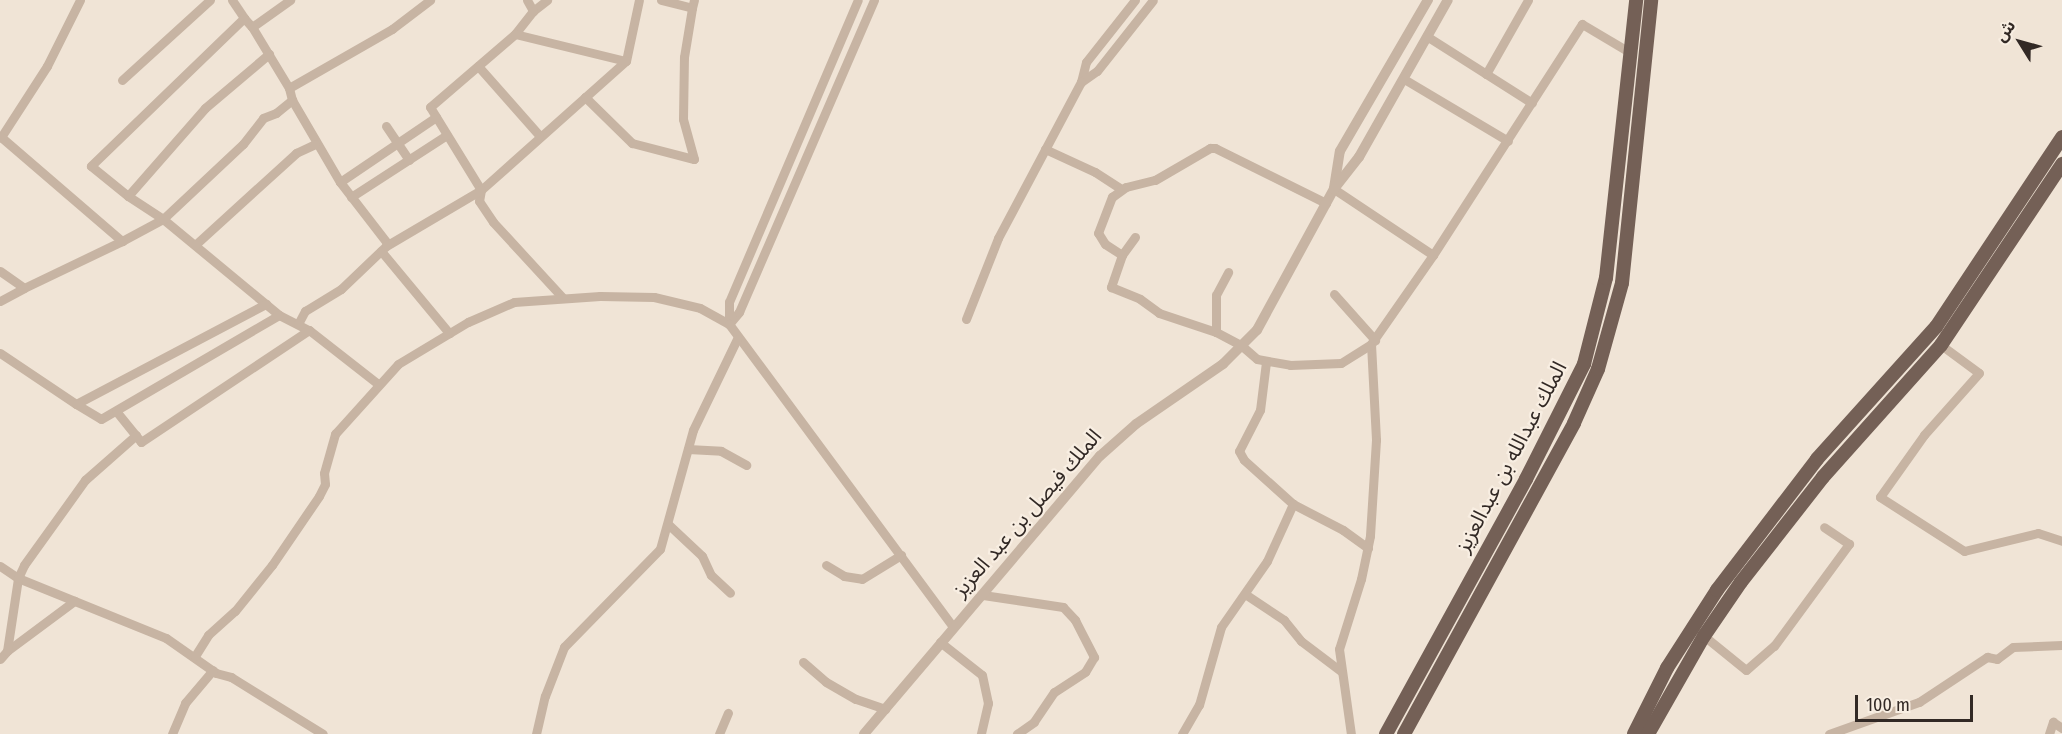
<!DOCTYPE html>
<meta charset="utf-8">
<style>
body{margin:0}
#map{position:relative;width:2062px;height:734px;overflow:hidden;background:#f0e4d6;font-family:"Fira Sans Condensed","Noto Sans Arabic",sans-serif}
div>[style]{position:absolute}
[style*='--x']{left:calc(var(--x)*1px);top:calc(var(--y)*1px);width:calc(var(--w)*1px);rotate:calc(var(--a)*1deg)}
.minor>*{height:9px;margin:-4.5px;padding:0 4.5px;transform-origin:4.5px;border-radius:4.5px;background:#c7b4a3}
.tertiary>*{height:10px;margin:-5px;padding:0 5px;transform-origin:5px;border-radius:5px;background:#c7b4a3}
.primary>*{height:14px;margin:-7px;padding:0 7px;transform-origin:7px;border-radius:7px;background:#746056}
span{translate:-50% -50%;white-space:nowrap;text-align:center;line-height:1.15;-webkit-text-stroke:4.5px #f8eee2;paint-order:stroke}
.street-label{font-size:21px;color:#322925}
.north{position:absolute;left:1990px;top:12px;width:60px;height:60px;-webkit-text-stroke:4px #f8eee2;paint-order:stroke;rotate:307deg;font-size:16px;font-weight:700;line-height:24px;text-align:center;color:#322925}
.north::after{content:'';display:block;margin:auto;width:21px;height:27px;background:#322925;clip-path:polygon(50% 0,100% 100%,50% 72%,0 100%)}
.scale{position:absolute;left:1855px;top:695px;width:118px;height:27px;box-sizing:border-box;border:3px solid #322925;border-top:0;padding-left:8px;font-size:18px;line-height:21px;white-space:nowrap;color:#322925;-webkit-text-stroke:4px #f8eee2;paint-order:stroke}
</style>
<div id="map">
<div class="minor">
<i style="--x:80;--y:0;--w:74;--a:116.6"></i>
<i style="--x:47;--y:66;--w:85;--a:122.9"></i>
<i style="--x:1;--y:137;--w:160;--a:40.7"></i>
<i style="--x:122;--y:241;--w:47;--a:-28.2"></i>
<i style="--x:163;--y:219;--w:151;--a:39.6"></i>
<i style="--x:279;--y:315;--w:34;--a:27"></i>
<i style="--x:309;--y:330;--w:88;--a:38"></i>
<i style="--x:232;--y:0;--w:22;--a:56"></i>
<i style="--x:527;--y:0;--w:13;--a:61"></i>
<i style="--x:533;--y:11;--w:18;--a:-38"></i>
<i style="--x:661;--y:0;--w:32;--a:14"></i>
<i style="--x:692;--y:8;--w:8;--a:-76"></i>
<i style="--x:1135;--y:0;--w:79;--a:128.3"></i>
<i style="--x:1086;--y:62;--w:21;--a:104"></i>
<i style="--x:1081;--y:82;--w:19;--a:-35"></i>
<i style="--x:1097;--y:71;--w:90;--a:-51.7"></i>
<i style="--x:533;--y:11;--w:29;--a:128"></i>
<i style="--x:515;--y:34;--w:112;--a:139.3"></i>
<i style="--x:430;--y:107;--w:97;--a:58.4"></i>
<i style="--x:481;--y:190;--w:194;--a:-41.7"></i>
<i style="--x:626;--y:61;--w:62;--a:-78"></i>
<i style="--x:252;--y:27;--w:12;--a:-132"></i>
<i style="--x:244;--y:18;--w:213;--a:136"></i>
<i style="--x:91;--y:166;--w:48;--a:39"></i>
<i style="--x:128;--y:196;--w:117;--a:-48.8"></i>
<i style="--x:205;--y:108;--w:84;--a:-40.2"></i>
<i style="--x:515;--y:34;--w:114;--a:13.7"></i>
<i style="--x:1428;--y:37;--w:123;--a:32.4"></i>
<i style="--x:478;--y:66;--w:92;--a:48.5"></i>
<i style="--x:1486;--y:74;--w:85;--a:-60.4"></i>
<i style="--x:1404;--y:79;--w:121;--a:30.8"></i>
<i style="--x:122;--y:80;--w:119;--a:-42.3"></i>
<i style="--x:289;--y:88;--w:119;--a:-29.8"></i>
<i style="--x:392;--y:29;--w:48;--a:-37.3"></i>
<i style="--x:585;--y:97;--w:66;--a:44.4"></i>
<i style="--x:632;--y:143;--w:64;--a:14.5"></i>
<i style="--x:694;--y:159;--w:41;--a:-105.4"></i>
<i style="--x:683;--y:119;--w:62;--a:-89.1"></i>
<i style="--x:684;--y:57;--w:50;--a:-80.7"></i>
<i style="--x:292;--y:100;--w:95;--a:59.7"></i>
<i style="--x:340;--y:182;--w:78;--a:52.3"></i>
<i style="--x:386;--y:126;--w:41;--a:55.9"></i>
<i style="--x:1045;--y:149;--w:55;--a:24.7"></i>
<i style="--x:1095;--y:172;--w:31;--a:33"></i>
<i style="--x:340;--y:182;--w:116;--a:-34.1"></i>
<i style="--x:1334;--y:189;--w:119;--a:33.7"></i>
<i style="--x:1433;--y:255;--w:108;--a:124.9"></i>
<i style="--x:1371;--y:344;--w:96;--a:87"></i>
<i style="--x:1376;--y:440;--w:96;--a:93.6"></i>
<i style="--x:1370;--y:536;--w:44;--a:101.8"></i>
<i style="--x:1361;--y:579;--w:73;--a:107.4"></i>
<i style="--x:1339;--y:649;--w:86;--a:82"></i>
<i style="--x:481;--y:190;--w:11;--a:100"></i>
<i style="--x:479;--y:201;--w:25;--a:56"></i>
<i style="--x:493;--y:222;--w:103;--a:47.4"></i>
<i style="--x:128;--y:196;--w:42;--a:33.3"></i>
<i style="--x:163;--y:219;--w:110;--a:-43.2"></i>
<i style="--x:243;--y:144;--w:33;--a:-52"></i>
<i style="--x:263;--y:118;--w:14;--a:-21"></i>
<i style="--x:276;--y:113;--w:21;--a:-39"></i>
<i style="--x:292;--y:100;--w:12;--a:-104"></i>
<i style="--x:289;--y:88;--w:71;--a:-121.2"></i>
<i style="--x:252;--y:27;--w:47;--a:-35.4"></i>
<i style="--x:351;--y:197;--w:114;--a:-32.9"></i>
<i style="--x:1135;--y:237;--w:22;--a:126"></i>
<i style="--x:1122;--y:255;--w:34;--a:109"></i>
<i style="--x:1111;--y:287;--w:31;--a:22"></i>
<i style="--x:1140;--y:299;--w:24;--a:36"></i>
<i style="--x:1159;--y:313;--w:60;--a:18.4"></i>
<i style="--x:1216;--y:332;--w:30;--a:28"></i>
<i style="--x:1242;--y:346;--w:20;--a:41"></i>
<i style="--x:1257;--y:359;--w:34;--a:10"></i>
<i style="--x:1290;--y:365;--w:51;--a:-2.2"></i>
<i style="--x:1341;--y:363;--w:36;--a:-32"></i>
<i style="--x:195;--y:245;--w:137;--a:-42.3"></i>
<i style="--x:296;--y:153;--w:21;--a:-25"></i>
<i style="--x:381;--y:251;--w:107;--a:50.3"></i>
<i style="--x:1122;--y:255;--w:20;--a:-147"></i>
<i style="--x:1105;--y:244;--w:13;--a:-122"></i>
<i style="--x:1098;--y:233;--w:39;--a:-69"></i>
<i style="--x:1112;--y:197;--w:17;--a:-36"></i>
<i style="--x:1126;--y:187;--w:30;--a:-14"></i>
<i style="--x:1155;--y:180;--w:64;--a:-30.2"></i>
<i style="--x:1210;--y:148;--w:5;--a:0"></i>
<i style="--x:1215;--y:148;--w:124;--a:26.4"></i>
<i style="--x:1433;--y:255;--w:275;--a:-57.2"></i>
<i style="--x:1582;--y:24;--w:57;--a:30.6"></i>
<i style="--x:0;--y:271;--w:29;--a:35"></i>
<i style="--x:24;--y:288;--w:109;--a:-25.6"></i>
<i style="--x:1334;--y:294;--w:62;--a:48.3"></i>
<i style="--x:0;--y:301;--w:27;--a:-28"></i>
<i style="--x:966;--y:319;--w:87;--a:-68.4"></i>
<i style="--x:998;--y:238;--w:177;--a:-62"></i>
<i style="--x:298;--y:324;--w:15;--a:-62"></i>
<i style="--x:305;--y:311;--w:42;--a:-31.4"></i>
<i style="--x:341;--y:289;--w:62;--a:-43.7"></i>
<i style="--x:386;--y:246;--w:110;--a:-30.5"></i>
<i style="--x:729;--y:324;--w:16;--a:-50"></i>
<i style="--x:739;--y:312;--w:340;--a:-66.6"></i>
<i style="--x:729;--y:324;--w:22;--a:-90"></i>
<i style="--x:729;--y:302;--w:328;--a:-66.9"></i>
<i style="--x:1216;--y:332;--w:37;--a:-90"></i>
<i style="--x:1216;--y:295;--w:26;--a:-62"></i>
<i style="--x:1941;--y:345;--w:47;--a:36.4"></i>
<i style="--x:1979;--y:373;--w:83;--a:131.6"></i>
<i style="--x:1924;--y:435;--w:76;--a:125.4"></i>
<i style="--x:1880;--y:497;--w:100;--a:32.7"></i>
<i style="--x:1964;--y:551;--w:76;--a:-13.7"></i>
<i style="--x:2038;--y:533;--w:25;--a:18"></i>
<i style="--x:0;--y:353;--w:92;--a:33.9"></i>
<i style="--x:76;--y:404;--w:215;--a:-27.8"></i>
<i style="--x:1266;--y:362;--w:48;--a:97.1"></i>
<i style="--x:1260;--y:410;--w:46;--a:117.1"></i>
<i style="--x:1239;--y:451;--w:10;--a:61"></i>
<i style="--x:1244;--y:460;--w:66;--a:41.9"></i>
<i style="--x:1293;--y:504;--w:56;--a:27.5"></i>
<i style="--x:1343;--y:530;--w:31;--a:36"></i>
<i style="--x:76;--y:404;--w:29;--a:31"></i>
<i style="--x:101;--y:419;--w:206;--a:-30.3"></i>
<i style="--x:116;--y:411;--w:40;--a:51"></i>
<i style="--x:141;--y:442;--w:202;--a:-33.7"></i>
<i style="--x:688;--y:449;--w:33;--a:3"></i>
<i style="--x:721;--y:451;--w:29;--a:29"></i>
<i style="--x:669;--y:525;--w:45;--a:43.2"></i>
<i style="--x:702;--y:556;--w:21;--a:65"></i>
<i style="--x:711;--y:575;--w:26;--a:43"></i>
<i style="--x:826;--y:565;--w:21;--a:31"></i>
<i style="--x:844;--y:576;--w:18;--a:9"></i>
<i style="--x:862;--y:579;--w:46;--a:-31.6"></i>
<i style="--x:0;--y:566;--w:22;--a:34"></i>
<i style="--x:18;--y:578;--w:160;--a:22.1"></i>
<i style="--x:166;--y:638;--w:61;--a:35"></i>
<i style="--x:216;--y:673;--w:16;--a:15"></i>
<i style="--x:231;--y:677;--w:108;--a:31.8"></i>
<i style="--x:1245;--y:594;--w:47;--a:33.7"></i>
<i style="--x:1284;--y:620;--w:27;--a:51"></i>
<i style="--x:1301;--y:641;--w:51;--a:37.1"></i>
<i style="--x:983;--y:595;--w:81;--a:8.5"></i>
<i style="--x:1063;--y:607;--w:18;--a:47"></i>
<i style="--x:1075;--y:620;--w:42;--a:62.8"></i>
<i style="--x:1094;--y:657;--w:17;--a:121"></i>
<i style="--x:1085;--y:672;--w:37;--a:147"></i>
<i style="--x:1054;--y:692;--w:36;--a:124"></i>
<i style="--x:1034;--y:722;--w:21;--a:145"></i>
<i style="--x:1704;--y:636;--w:54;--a:39"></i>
<i style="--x:1746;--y:670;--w:37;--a:-41"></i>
<i style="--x:1774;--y:646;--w:127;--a:-53.7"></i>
<i style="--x:1849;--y:544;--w:30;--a:-146"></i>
<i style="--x:940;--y:642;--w:53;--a:38.2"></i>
<i style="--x:982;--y:675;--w:29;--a:78"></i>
<i style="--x:988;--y:703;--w:32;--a:103"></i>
<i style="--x:7;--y:651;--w:84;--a:-36.7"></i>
<i style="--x:195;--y:656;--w:25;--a:-58"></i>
<i style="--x:208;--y:635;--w:36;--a:-42"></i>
<i style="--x:235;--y:611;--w:59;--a:-51.2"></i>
<i style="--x:272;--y:565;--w:83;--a:-55.7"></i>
<i style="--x:319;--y:496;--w:13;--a:-63"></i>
<i style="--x:325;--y:484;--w:11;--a:-95"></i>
<i style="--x:324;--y:473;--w:41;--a:-74.2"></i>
<i style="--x:335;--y:434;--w:94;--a:-48"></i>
<i style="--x:398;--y:364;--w:82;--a:-31"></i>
<i style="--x:468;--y:322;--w:50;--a:-23.5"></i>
<i style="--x:514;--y:302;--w:86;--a:-4"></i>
<i style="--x:600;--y:296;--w:54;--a:1.1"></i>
<i style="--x:654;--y:297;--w:47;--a:13.4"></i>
<i style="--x:700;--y:308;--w:33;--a:29"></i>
<i style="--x:729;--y:324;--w:377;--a:53.5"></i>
<i style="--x:0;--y:659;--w:11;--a:-49"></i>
<i style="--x:7;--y:651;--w:74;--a:-81.4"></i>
<i style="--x:18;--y:578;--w:14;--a:-65"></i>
<i style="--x:24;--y:565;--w:105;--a:-54.3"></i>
<i style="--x:85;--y:480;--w:68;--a:-41.4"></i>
<i style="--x:803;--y:662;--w:30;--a:41"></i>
<i style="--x:826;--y:682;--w:34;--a:30"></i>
<i style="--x:856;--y:699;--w:31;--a:19"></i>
<i style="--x:172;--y:734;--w:34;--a:-67"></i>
<i style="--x:185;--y:703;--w:43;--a:-49.7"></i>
<i style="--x:536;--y:734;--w:39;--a:-77"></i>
<i style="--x:545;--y:696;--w:53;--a:-68.8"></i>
<i style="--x:564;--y:647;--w:137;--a:-45.6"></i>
<i style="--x:660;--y:549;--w:123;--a:-74.5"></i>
<i style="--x:693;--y:430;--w:101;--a:-64.2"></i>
<i style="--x:719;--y:734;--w:23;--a:-67"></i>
<i style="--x:1182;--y:734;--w:34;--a:-60"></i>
<i style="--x:1199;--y:705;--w:81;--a:-74.2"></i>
<i style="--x:1221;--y:627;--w:80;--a:-55.1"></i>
<i style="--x:1267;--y:561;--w:63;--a:-65.5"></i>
<i style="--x:1829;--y:734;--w:96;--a:-19.6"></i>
<i style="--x:1919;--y:702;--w:82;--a:-33.5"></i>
<i style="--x:1987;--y:657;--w:10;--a:11"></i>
<i style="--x:1997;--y:659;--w:20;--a:-37"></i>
<i style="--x:2013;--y:647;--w:49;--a:-2.3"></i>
<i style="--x:2049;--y:734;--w:13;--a:-72"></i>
<i style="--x:2053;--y:722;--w:11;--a:34"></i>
</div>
<div class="tertiary">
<i style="--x:1334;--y:188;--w:37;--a:-81"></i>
<i style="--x:1340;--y:151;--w:175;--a:-59.8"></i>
<i style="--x:864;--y:734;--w:365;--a:-49.7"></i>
<i style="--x:1100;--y:456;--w:48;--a:-41.6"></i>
<i style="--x:1136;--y:424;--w:106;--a:-34.6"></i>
<i style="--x:1223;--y:364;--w:48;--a:-45"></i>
<i style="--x:1257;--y:330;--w:161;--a:-61.4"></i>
<i style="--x:1334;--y:189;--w:41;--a:-52"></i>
<i style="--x:1359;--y:157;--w:180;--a:-60.5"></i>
</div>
<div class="primary">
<i style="--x:1386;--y:734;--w:291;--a:-61.2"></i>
<i style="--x:1526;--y:479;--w:129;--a:-63.2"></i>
<i style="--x:1584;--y:364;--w:89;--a:-75.7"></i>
<i style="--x:1606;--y:278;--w:280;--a:-83.8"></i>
<i style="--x:1404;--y:734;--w:354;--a:-61.3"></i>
<i style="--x:1574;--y:423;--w:59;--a:-66"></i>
<i style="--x:1598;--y:369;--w:89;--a:-74.4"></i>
<i style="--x:1622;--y:283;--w:284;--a:-84.1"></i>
<i style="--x:1634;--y:734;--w:74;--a:-63.4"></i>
<i style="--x:1667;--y:668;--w:93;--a:-57.3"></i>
<i style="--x:1717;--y:590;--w:165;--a:-52.6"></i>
<i style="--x:1817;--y:459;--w:178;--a:-48"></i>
<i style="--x:1936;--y:327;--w:228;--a:-56.4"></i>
<i style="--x:1648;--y:734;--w:113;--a:-60.3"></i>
<i style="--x:1704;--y:636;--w:65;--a:-55.6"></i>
<i style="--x:1741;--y:582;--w:133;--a:-52"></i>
<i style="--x:1823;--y:477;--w:177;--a:-48.2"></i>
<i style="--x:1941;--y:345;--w:218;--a:-56.2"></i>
</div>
<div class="street-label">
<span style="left:1511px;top:457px;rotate:-62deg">الملك عبدالله بن عبدالعزيز</span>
<span style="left:1027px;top:513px;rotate:-49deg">الملك فيصل بن عبد العزيز</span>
</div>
<div class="north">ش</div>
<div class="scale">100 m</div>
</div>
